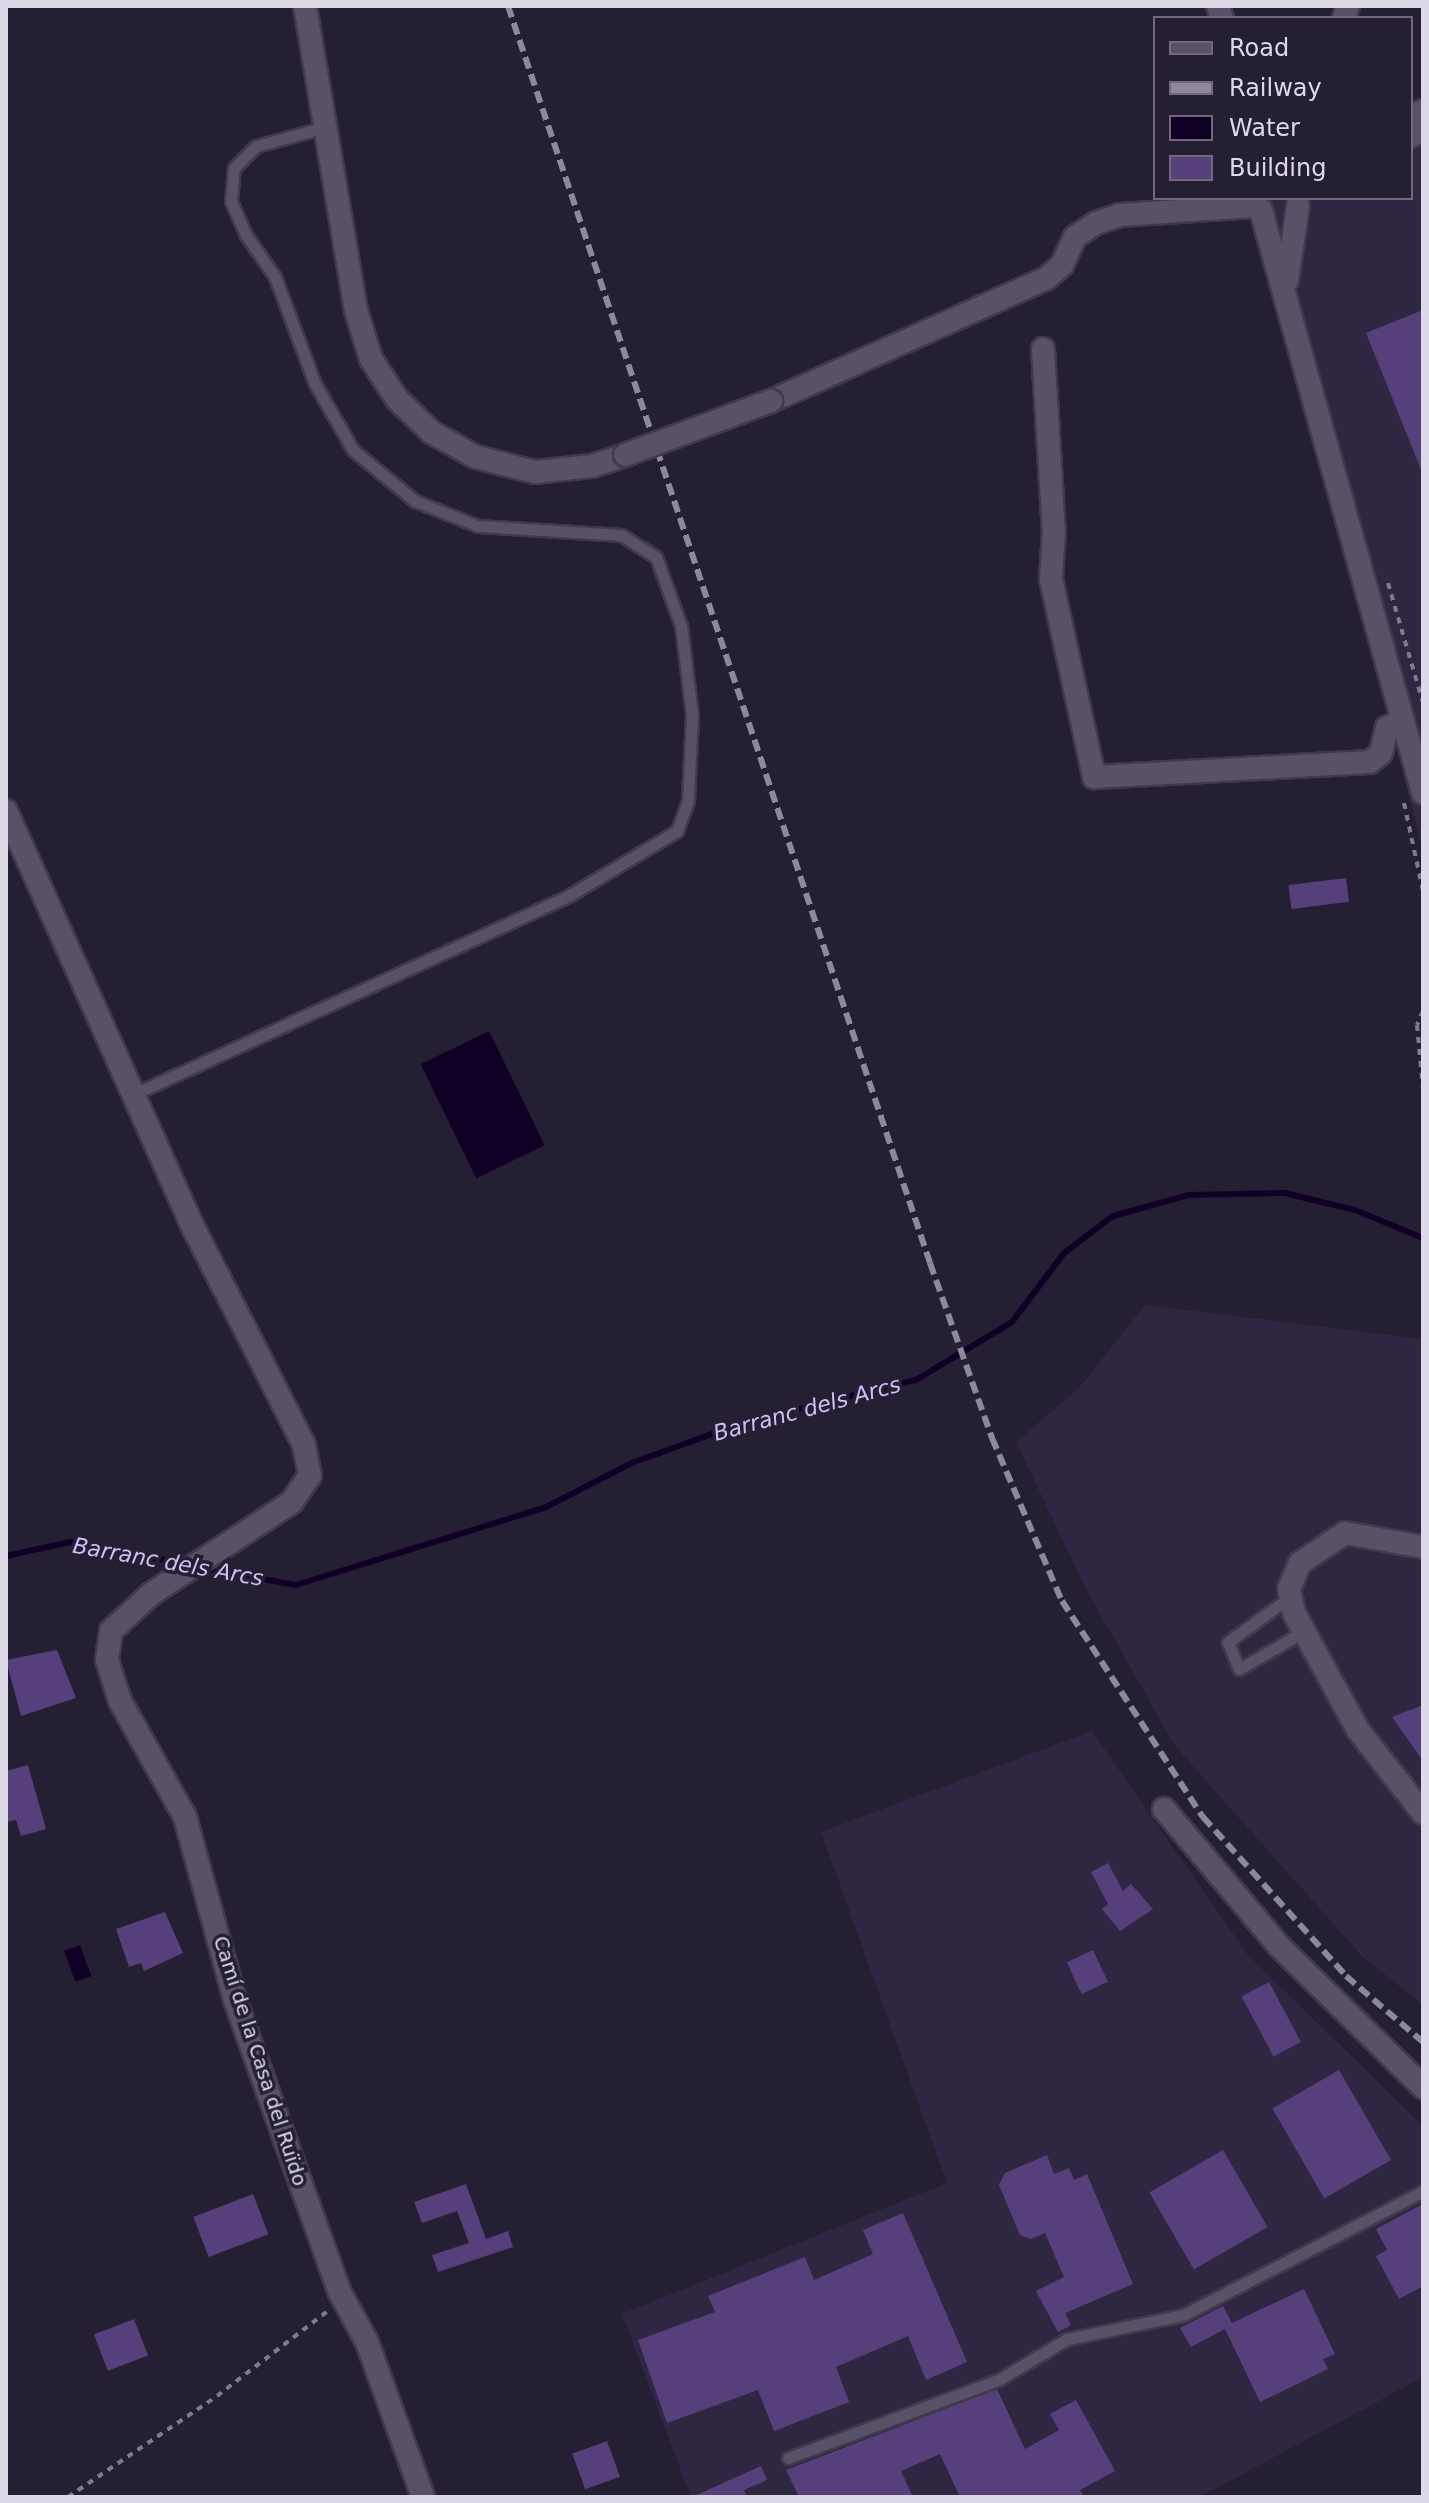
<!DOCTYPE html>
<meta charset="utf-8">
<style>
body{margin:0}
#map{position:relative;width:1429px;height:2503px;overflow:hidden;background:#251f33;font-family:"DejaVu Sans",sans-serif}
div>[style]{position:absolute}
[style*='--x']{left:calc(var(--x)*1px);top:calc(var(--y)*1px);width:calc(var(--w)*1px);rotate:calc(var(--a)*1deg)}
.built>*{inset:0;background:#2f2741}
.water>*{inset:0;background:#100025;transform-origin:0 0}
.stream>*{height:6px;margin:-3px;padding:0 3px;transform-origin:3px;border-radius:3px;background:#100025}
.building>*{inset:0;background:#55407b;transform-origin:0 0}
.path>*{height:4px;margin-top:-2px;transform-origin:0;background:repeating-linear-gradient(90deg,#807b8c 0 6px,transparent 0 12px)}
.roads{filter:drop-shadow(2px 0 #403a4b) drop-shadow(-2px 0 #403a4b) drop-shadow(0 2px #403a4b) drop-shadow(0 -2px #403a4b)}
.lane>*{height:11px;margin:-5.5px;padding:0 5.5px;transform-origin:5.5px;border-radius:5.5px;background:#585168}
.street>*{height:22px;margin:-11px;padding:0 11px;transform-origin:11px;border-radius:11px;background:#585168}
.rail>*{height:6px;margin-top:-3px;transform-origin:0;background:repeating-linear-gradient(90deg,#8e899a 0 12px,transparent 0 18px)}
.bridges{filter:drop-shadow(2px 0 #403a4b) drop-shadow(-2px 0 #403a4b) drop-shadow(0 2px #403a4b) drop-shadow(0 -2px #403a4b)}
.street-bridge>*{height:22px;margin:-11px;padding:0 11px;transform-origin:11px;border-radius:11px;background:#585168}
span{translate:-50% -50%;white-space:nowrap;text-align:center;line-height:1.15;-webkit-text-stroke:7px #251f33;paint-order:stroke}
.street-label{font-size:20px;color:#ddd9e7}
.water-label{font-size:22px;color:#cfbff5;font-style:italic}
.frame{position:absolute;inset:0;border:8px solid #ddd9e7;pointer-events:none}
.legend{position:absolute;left:1153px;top:16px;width:260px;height:184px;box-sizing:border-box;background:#251f33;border:2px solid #6f697b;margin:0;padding:10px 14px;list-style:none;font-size:24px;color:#ddd9e7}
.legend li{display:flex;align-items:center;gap:16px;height:40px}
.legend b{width:40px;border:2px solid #6f697b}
</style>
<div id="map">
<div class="built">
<i style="clip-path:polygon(1423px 117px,1423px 851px,1257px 198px,1411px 198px,1411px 121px)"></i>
<i style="clip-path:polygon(1145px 1305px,1423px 1339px,1423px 2005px,1362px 1956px,1175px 1746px,1086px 1589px,1016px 1442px,1079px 1388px)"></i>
<i style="clip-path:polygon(1092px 1731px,1247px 1954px,1423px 2126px,1423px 2377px,1200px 2497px,691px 2497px,622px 2314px,947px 2183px,821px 1832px)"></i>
</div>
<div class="water">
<i style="left:489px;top:1031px;width:127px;height:76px;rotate:64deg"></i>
<i style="left:80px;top:1945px;width:33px;height:17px;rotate:70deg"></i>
</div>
<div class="stream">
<i style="--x:6;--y:1556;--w:66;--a:-12.2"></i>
<i style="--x:71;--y:1542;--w:116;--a:10.9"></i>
<i style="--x:204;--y:1568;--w:94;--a:10.5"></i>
<i style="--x:296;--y:1585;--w:262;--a:-17.3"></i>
<i style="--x:546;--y:1507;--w:99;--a:-27.1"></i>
<i style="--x:634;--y:1462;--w:116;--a:-19.7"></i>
<i style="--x:743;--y:1423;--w:178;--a:-14"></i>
<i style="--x:916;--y:1380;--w:112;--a:-31.1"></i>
<i style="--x:1012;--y:1322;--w:86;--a:-53"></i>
<i style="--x:1064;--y:1253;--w:61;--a:-37.1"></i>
<i style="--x:1113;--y:1216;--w:78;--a:-15.6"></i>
<i style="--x:1188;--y:1195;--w:97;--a:-1.2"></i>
<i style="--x:1285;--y:1193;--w:72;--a:13.7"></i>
<i style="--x:1355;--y:1210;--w:74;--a:22.4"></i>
</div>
<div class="building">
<i style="clip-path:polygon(1423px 310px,1423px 472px,1422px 472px,1366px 333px)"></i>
<i style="left:1346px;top:878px;width:24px;height:58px;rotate:83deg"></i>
<i style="clip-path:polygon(57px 1650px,76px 1698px,21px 1716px,6px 1660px)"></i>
<i style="clip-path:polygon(1423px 1705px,1423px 1761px,1392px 1717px)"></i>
<i style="clip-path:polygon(28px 1765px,46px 1829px,21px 1836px,16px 1820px,6px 1822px,6px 1771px)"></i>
<i style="clip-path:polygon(1108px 1863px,1123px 1891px,1131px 1884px,1153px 1909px,1120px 1931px,1102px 1909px,1108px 1904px,1091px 1872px)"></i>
<i style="clip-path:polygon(165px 1912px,183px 1953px,144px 1971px,141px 1963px,129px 1967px,116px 1929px)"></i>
<i style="left:1093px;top:1950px;width:35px;height:29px;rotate:65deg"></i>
<i style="left:1269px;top:1982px;width:68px;height:31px;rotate:62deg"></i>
<i style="left:1339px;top:2070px;width:104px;height:77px;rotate:60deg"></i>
<i style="left:1223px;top:2150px;width:89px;height:85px;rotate:60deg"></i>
<i style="clip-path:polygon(1047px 2155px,1054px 2174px,1069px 2168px,1074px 2180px,1087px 2174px,1133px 2284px,1065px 2313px,1071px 2325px,1058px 2332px,1036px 2291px,1064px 2277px,1045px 2233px,1031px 2239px,1020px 2235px,999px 2185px,1005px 2173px)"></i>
<i style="clip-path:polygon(466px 2184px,486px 2239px,508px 2231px,513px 2247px,438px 2272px,432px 2255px,469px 2243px,457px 2211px,422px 2223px,414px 2202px)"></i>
<i style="left:253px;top:2194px;width:43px;height:64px;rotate:69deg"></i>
<i style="clip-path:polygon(1423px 2204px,1423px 2286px,1399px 2299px,1376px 2256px,1387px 2250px,1376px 2229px)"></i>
<i style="clip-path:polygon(903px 2213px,967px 2362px,926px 2380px,908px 2336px,836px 2367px,849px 2402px,774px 2431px,758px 2390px,667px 2423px,638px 2340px,715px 2312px,708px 2296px,805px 2257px,814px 2280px,873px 2254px,863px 2230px)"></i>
<i style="clip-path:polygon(1304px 2289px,1335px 2354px,1323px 2359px,1328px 2369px,1260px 2402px,1225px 2329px,1191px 2347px,1180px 2328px,1223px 2306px,1232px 2323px)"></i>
<i style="left:134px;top:2319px;width:39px;height:43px;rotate:69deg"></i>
<i style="clip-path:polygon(997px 2389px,1025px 2449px,1059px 2430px,1050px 2414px,1076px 2400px,1115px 2471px,1080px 2490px,1084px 2497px,960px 2497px,940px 2454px,901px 2471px,913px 2497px,799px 2497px,786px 2470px)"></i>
<i style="left:607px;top:2441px;width:38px;height:37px;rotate:70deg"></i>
<i style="clip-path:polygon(761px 2466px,767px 2480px,744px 2490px,747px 2497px,692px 2497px)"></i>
</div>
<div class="path">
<i style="--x:1388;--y:583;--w:125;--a:73.7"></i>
<i style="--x:1404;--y:803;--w:90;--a:77.8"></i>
<i style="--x:1423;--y:1011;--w:15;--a:113"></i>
<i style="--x:1417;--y:1025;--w:63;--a:84.6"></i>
<i style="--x:68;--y:2497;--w:180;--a:-34.1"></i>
<i style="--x:217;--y:2396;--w:141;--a:-37.5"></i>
</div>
<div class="roads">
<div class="lane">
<i style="--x:132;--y:1095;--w:482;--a:-24.5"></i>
<i style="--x:570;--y:895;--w:125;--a:-30.9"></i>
<i style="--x:677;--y:831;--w:33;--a:-70"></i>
<i style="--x:688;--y:800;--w:85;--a:-87.3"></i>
<i style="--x:692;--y:715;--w:90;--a:-97"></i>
<i style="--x:681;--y:626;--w:73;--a:-109.9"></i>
<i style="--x:656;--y:557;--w:41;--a:-147.8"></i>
<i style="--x:621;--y:535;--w:143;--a:-176.4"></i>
<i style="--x:478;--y:526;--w:68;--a:-158.4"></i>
<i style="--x:415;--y:501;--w:80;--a:-140.6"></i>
<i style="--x:353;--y:450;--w:76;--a:-119.9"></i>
<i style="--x:315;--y:384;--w:114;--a:-110.5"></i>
<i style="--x:275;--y:277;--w:51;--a:-124.6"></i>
<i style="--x:246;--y:235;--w:37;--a:-114"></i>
<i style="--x:231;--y:201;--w:33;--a:-85"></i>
<i style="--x:234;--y:168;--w:31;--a:-45"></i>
<i style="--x:256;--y:146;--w:73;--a:-15.2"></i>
<i style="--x:1290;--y:1597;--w:77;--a:144"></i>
<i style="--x:1228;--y:1642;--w:29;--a:68"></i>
<i style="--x:1239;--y:1669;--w:74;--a:-30"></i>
<i style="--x:788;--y:2458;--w:226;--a:-20.4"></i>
<i style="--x:1000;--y:2379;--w:78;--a:-30.8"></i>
<i style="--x:1067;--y:2339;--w:118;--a:-11.7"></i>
<i style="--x:1183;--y:2315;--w:270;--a:-27.3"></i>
</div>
<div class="street">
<i style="--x:305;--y:6;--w:308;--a:80.5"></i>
<i style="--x:356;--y:310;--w:51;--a:73"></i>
<i style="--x:371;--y:359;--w:48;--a:57"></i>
<i style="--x:397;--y:399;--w:47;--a:44.1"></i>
<i style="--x:431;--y:432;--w:51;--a:29.1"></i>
<i style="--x:476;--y:457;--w:61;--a:14.3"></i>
<i style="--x:535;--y:472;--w:57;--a:-6"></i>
<i style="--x:592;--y:466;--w:35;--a:-18"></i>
<i style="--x:1218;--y:6;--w:13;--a:72"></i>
<i style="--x:1344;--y:18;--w:13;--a:-72"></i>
<i style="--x:1411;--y:117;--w:13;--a:-27"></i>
<i style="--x:1411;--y:136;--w:13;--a:-23"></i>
<i style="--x:1261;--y:210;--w:605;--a:74.47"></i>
<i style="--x:1287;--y:280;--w:75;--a:-81.5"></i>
<i style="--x:1043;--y:349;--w:183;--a:86.6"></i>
<i style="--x:1054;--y:532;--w:47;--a:93.7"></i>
<i style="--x:1051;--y:579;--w:203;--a:77.7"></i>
<i style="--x:1094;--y:777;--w:276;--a:-3.1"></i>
<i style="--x:1370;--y:762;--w:14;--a:-39"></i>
<i style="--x:1381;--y:753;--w:26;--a:-77"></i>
<i style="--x:1387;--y:728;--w:18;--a:-27"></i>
<i style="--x:771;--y:401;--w:302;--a:-24"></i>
<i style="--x:1047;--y:278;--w:20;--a:-41"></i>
<i style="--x:1062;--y:265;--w:31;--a:-65"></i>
<i style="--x:1075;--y:237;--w:25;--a:-34"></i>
<i style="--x:1096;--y:223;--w:25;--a:-18"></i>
<i style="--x:1120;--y:215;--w:135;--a:-3.8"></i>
<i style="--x:6;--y:811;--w:456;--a:65.8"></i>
<i style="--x:193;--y:1227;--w:245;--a:63"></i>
<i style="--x:304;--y:1445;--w:31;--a:79"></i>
<i style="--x:310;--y:1475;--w:32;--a:124"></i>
<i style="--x:292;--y:1502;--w:168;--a:146.9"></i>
<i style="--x:151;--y:1594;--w:54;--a:137.2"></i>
<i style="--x:111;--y:1631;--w:29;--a:98"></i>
<i style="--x:107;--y:1660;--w:43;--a:72.4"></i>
<i style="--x:120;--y:1701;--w:133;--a:60.7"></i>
<i style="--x:185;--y:1817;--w:190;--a:74.7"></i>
<i style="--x:235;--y:2000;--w:309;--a:70.3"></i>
<i style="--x:339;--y:2291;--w:58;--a:61.2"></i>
<i style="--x:367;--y:2342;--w:165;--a:70.1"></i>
<i style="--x:1423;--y:1547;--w:79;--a:-169.8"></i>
<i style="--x:1345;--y:1533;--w:54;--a:146.3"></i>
<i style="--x:1300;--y:1563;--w:28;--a:113"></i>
<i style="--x:1289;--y:1589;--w:25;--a:78"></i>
<i style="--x:1294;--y:1613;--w:133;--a:61.3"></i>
<i style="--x:1358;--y:1730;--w:105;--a:51.9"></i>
<i style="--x:1164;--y:1809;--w:179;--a:50"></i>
<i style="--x:1279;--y:1946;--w:202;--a:44.4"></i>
</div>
</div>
<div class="rail">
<i style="--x:508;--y:6;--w:1326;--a:71.44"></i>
<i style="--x:930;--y:1263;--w:186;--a:70.5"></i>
<i style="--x:992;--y:1438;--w:177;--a:66.8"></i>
<i style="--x:1062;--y:1601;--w:258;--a:56.9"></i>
<i style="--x:1203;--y:1817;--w:214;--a:48"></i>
<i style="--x:1346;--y:1976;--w:101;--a:40.6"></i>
</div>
<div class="bridges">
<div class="street-bridge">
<i style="--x:625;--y:455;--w:156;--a:-20.3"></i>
</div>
</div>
<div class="street-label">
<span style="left:260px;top:2061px;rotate:72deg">Camí de la Casa del Ruïdo</span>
</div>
<div class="water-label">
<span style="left:807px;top:1409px;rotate:-15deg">Barranc dels Arcs</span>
<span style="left:168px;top:1562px;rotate:10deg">Barranc dels Arcs</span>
</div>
<div class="frame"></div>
<ul class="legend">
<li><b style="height:10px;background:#585168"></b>Road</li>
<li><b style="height:10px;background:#8e899a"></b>Railway</li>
<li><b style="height:22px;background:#100025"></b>Water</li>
<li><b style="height:22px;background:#55407b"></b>Building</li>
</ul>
</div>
